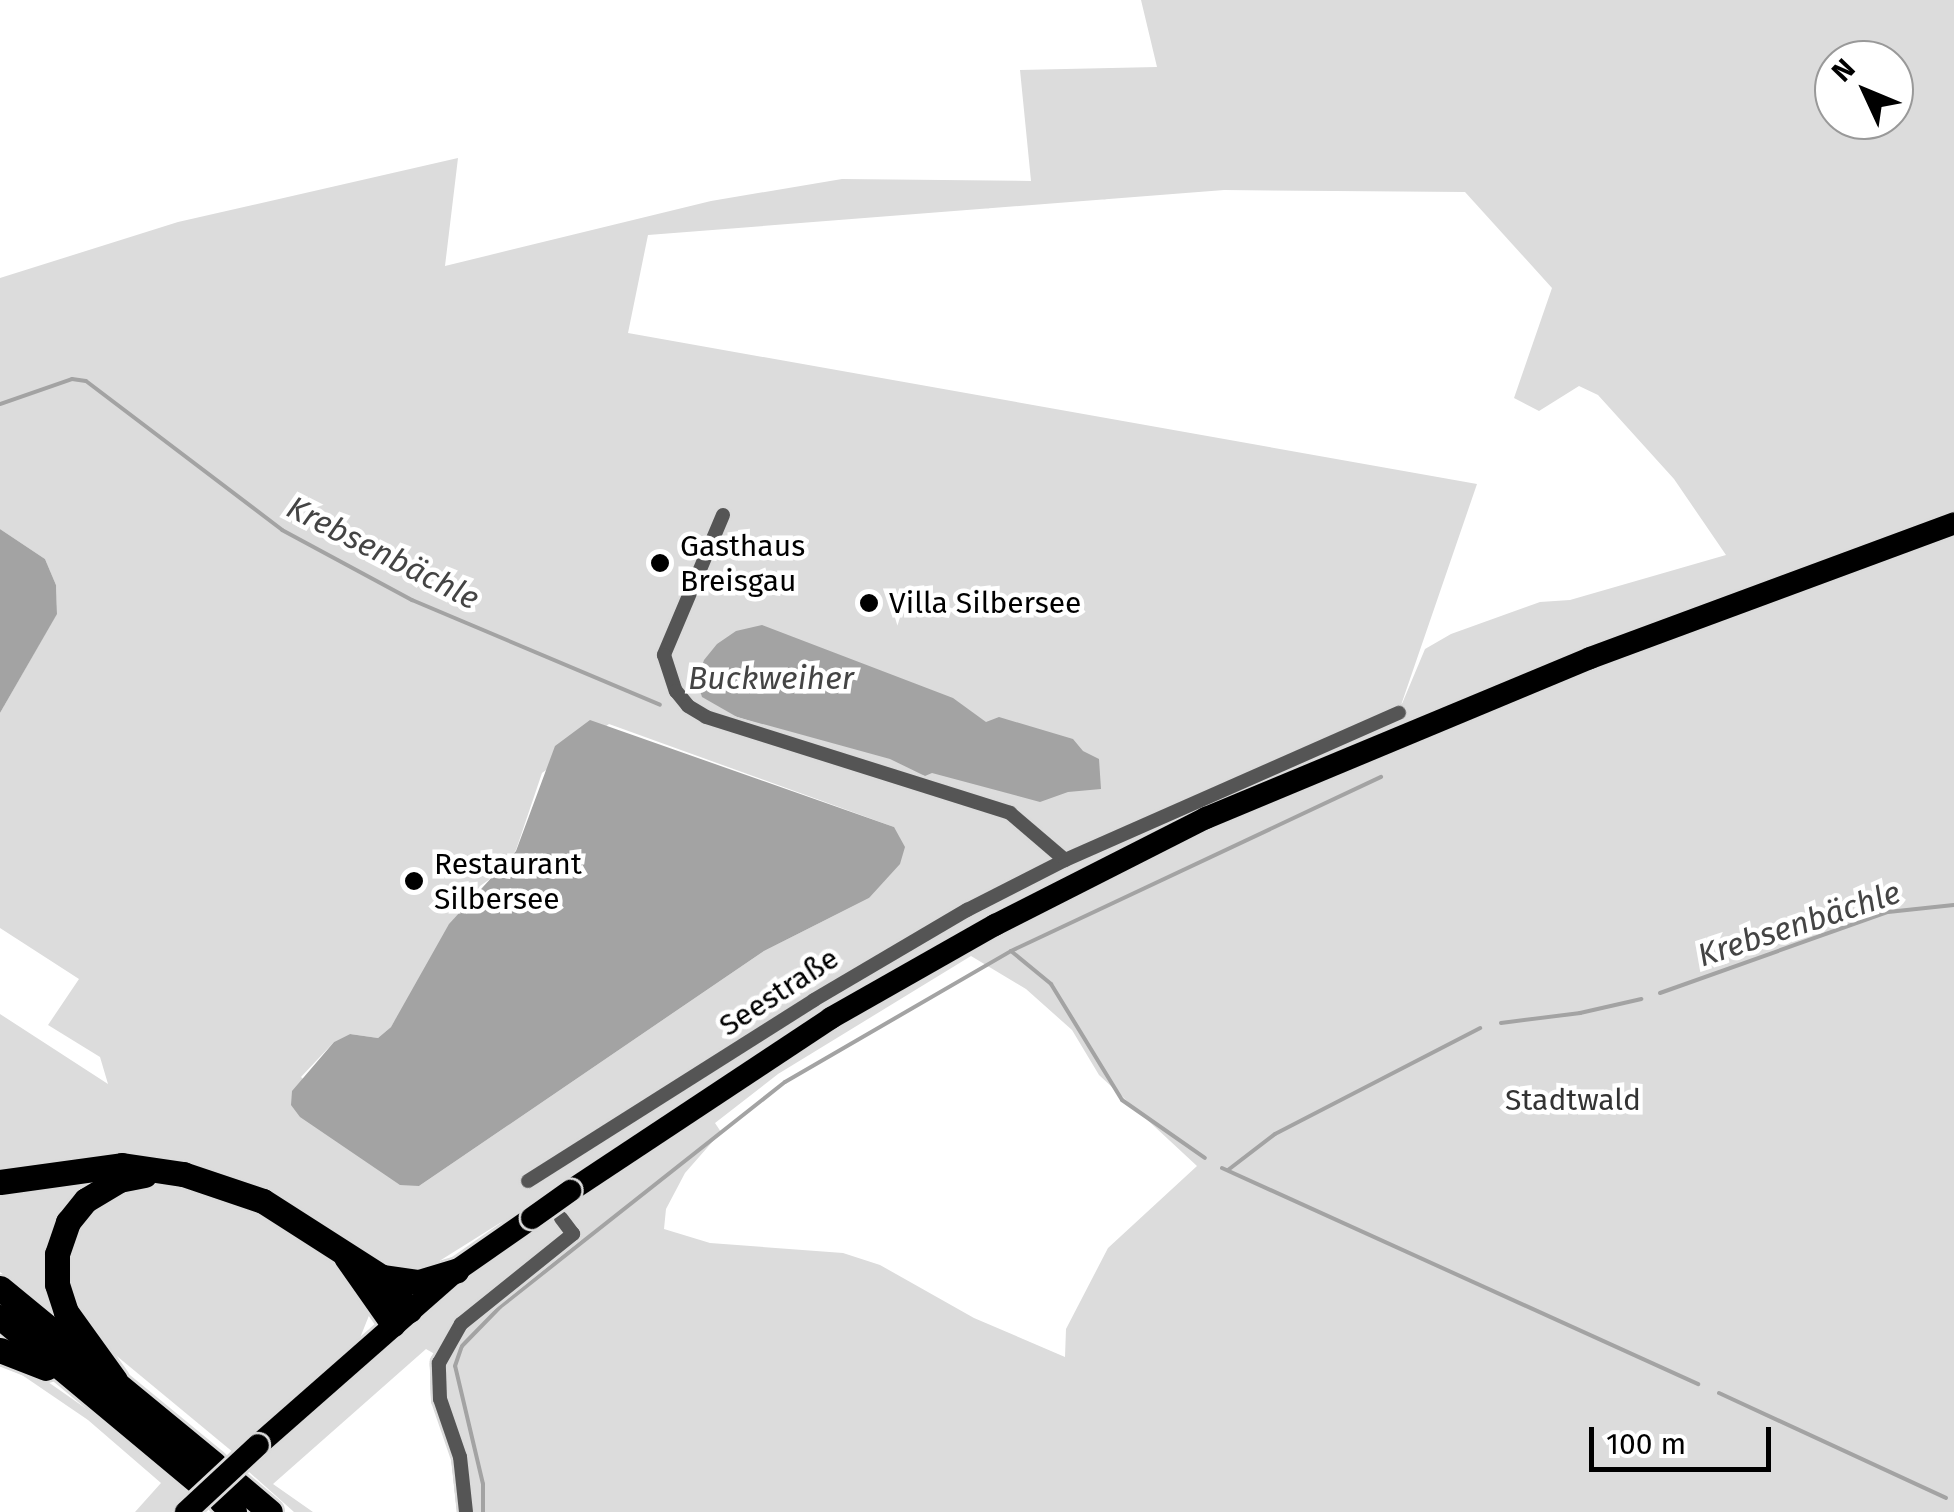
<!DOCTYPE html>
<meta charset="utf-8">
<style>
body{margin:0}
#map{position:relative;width:1954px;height:1512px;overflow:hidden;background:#fff;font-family:"Fira Sans",sans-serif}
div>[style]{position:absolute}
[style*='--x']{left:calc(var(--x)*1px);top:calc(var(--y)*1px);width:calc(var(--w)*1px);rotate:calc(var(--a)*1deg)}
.green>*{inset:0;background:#dcdcdc}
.water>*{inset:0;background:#a3a3a3}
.stream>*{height:4px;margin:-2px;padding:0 2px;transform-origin:2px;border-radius:2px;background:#a3a3a3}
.roads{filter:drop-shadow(2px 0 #dbdbdb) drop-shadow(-2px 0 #dbdbdb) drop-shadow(0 2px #dbdbdb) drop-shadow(0 -2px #dbdbdb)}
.street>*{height:14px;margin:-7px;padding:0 7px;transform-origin:7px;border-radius:7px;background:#555}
.primary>*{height:22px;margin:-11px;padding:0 11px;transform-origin:11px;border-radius:11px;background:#000}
.highway>*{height:25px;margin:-12.5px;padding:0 12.5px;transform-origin:12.5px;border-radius:12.5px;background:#000}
.bridges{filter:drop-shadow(2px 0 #dbdbdb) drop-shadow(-2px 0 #dbdbdb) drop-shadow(0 2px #dbdbdb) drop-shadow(0 -2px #dbdbdb)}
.primary-bridge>*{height:22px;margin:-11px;padding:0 11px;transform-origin:11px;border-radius:11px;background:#000}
.dots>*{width:28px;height:28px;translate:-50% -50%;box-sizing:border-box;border:5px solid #fff;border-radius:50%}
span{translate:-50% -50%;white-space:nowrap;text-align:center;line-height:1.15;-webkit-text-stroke:9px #fff;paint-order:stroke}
.poi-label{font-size:30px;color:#000}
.left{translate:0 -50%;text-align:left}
.street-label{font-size:30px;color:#000}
.park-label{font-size:30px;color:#333}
.water-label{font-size:32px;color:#444;font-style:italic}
.north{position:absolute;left:1814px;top:40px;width:100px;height:100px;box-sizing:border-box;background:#fff;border:2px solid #999;border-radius:50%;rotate:314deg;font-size:28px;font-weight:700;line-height:40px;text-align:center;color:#000}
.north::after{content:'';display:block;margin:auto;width:35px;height:45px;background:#000;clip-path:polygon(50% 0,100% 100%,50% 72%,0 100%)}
.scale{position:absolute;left:1589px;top:1427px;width:182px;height:45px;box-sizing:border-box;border:5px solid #000;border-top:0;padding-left:12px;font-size:30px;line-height:35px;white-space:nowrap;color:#000;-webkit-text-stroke:8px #fff;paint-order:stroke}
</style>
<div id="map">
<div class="green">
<i style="clip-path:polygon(evenodd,1141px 0,1954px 0,1954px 1512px,469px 1512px,445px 1395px,445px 1360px,426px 1349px,273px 1484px,313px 1512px,294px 1512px,248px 1471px,527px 1212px,500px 1223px,417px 1275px,384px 1270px,273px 1194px,199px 1168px,0 1177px,0 1014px,108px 1084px,100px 1057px,48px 1025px,79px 979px,0 928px,0 713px,57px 613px,56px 585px,45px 559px,0 529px,0 278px,178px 222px,458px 158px,445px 266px,711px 201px,842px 179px,1031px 181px,1020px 70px,1157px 67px,1141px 0,1834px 60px,1894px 60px,1894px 120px,1834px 120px,1834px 60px,1141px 0,1224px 190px,1465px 192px,1552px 288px,1514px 398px,1539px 411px,1579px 386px,1598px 395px,1674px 479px,1726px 555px,1570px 600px,1540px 602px,1451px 634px,1425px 649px,1399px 711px,1477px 484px,628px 333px,648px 235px,1224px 190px,1141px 0,609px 724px,894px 827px,869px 898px,764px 951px,419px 1186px,301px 1077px,334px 1042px,350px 1034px,378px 1038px,391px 1027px,480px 886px,500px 872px,516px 850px,542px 773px,609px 724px,1141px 0,971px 956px,1026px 989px,1072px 1030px,1099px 1075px,1197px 1166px,1108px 1248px,1066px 1329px,1065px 1357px,974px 1318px,880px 1265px,843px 1253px,710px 1243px,664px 1229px,666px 1209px,685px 1173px,721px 1132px,715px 1123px,778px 1074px,971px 956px)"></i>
<i style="clip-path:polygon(109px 1172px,77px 1200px,58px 1317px,0 1272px,0 1188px)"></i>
<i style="clip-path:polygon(168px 1180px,233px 1201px,322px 1250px,370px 1313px,360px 1338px,234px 1453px,89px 1333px,72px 1311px,63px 1251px,71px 1228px,112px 1188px)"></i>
<i style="clip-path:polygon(0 1355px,18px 1361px,91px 1412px,191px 1494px,172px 1512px,135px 1512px,161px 1483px,88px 1420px,22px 1375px,0 1366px)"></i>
</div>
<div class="water">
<i style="clip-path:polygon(0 529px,45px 559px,56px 585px,57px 614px,0 713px)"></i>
<i style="clip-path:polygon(762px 625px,953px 698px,986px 722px,999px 717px,1073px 739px,1083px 751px,1099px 759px,1101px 789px,1068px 792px,1040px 802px,932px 773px,925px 776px,890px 759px,737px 717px,702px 697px,697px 681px,704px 660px,717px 644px,736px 631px)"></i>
<i style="clip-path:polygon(590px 720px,894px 827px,905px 847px,900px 864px,869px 898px,764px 951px,419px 1186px,400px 1185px,300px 1117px,291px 1105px,292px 1091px,334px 1042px,350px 1034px,378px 1038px,391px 1027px,449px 924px,516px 851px,555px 746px)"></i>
</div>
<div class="stream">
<i style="--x:0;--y:404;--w:76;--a:-19.1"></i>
<i style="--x:72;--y:379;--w:14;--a:8"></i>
<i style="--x:86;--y:381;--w:246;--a:37.2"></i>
<i style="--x:282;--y:530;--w:148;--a:28.3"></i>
<i style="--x:412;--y:600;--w:269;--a:22.9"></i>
<i style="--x:1011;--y:951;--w:52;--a:39.5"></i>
<i style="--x:1051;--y:984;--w:136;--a:58.5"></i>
<i style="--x:1122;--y:1100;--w:101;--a:34.9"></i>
<i style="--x:1660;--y:993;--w:242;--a:-19.6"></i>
<i style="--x:1888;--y:912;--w:66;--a:-6.1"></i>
<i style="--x:1501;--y:1023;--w:80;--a:-7.2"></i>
<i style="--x:1580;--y:1013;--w:63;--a:-12.9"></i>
<i style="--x:1222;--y:1168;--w:523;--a:24.41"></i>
<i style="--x:1228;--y:1170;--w:59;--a:-37.5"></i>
<i style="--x:1275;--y:1134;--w:231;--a:-27.3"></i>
<i style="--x:1719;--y:1393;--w:250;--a:24.8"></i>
<i style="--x:483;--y:1512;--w:28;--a:-90"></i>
<i style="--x:483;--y:1484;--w:121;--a:-103.3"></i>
<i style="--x:455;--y:1366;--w:21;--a:-71"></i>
<i style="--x:462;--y:1346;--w:54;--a:-45.7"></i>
<i style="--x:500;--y:1307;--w:363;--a:-38.3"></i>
<i style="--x:785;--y:1082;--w:261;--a:-30.1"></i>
<i style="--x:1011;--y:951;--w:409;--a:-25.2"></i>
</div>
<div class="roads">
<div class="street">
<i style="--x:723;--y:515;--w:152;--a:112.9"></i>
<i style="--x:664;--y:655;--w:38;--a:72"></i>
<i style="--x:676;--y:691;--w:19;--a:51"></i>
<i style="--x:688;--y:706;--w:21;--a:31"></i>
<i style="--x:706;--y:717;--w:319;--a:17.5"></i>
<i style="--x:1010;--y:813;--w:72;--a:40.5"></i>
<i style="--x:528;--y:1181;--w:338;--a:-32.3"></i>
<i style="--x:814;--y:1000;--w:178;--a:-30.5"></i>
<i style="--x:967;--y:910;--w:110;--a:-27"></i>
<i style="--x:1065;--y:860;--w:365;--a:-23.8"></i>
<i style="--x:466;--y:1512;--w:55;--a:-96.2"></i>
<i style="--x:460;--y:1457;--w:61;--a:-109"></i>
<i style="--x:440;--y:1399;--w:36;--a:-92"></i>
<i style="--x:439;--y:1363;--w:45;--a:-60.6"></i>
<i style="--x:461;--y:1324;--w:144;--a:-38.8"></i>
<i style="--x:573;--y:1234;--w:20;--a:-127"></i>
</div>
<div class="primary">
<i style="--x:570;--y:1191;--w:313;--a:-33.5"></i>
<i style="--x:831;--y:1018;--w:189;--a:-29.6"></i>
<i style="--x:995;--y:925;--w:237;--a:-26.9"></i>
<i style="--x:1206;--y:818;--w:416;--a:-22.6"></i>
<i style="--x:1590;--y:658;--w:388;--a:-20.3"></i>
<i style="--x:258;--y:1445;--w:264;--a:-41.3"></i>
<i style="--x:456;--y:1271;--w:93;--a:-34.9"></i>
</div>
<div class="highway">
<i style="--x:0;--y:1182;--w:123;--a:-7.9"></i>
<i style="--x:122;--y:1165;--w:62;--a:8.4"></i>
<i style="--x:183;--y:1174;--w:84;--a:18.6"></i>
<i style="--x:263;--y:1201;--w:141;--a:32.6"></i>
<i style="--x:382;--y:1277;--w:37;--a:8"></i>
<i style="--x:419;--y:1282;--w:39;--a:-17"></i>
<i style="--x:346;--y:1257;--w:82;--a:55"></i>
<i style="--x:382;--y:1277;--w:43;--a:50.7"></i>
<i style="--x:0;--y:1288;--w:277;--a:39.4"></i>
<i style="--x:0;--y:1317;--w:256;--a:39.8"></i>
<i style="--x:0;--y:1350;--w:49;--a:21.4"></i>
<i style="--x:115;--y:1380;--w:84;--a:-125.8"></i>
<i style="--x:66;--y:1312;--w:29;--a:-108"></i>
<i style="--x:57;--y:1284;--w:30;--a:-90"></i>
<i style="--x:57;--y:1254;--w:34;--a:-71"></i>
<i style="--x:68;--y:1222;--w:28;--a:-51"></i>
<i style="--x:86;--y:1200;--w:39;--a:-31"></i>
<i style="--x:119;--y:1180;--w:26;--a:-11"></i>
<i style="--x:237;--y:1484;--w:43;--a:40.3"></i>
<i style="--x:221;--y:1501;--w:17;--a:40"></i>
</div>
</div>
<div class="bridges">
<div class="primary-bridge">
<i style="--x:532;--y:1218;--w:47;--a:-35.4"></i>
<i style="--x:186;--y:1512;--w:98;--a:-42.9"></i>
</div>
</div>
<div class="dots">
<i style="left:660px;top:563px;background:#000"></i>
<i style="left:869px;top:603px;background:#000"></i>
<i style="left:414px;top:881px;background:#000"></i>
</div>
<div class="poi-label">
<span class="left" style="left:680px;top:563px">Gasthaus<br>Breisgau</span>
<span class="left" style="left:889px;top:603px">Villa Silbersee</span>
<span class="left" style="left:434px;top:881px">Restaurant<br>Silbersee</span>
</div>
<div class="street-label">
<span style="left:779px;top:992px;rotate:-33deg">Seestraße</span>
</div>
<div class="park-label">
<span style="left:1573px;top:1100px">Stadtwald</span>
</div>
<div class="water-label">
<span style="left:383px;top:553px;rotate:27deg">Krebsenbächle</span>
<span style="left:771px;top:678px">Buckweiher</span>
<span style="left:1799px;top:924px;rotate:-18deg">Krebsenbächle</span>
</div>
<div class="north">N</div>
<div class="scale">100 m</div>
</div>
